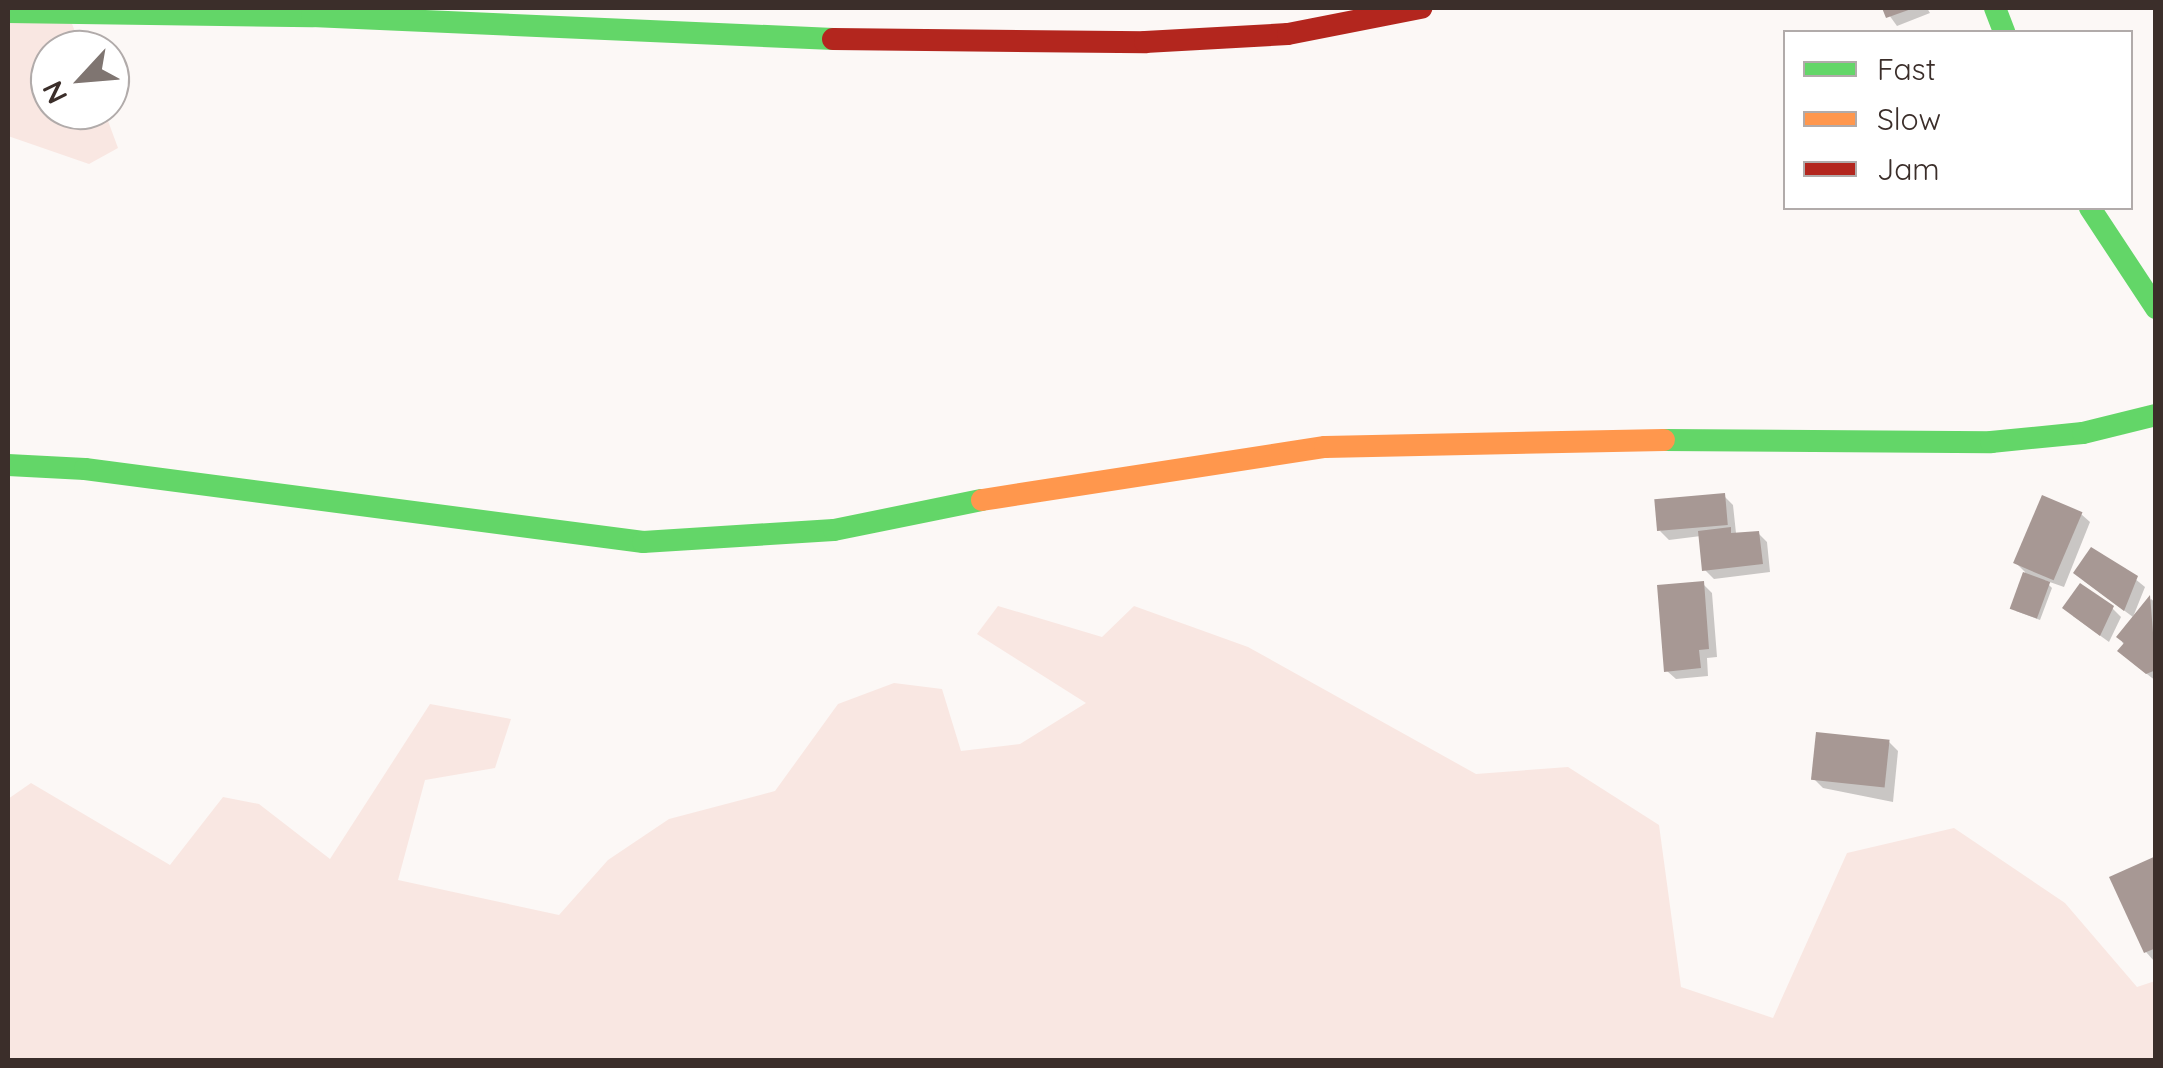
<!DOCTYPE html>
<style>
body{margin:0}
#map{position:relative;width:2163px;height:1068px;overflow:hidden;background:#fcf8f6;font-family:Quicksand,sans-serif}
div>[style]{position:absolute}
[style*='--x']{left:calc(var(--x)*1px);top:calc(var(--y)*1px);width:calc(var(--w)*1px);rotate:calc(var(--a)*1deg)}
.green>*{inset:0;background:#f9e7e2}
.shadow>*{inset:0;background:#0003}
.building>*{inset:0;background:#a79894;transform-origin:0 0}
.fast>*{height:22px;margin:-11px;padding:0 11px;transform-origin:11px;border-radius:11px;background:#63d668}
.slow>*{height:22px;margin:-11px;padding:0 11px;transform-origin:11px;border-radius:11px;background:#ff974d}
.jam>*{height:22px;margin:-11px;padding:0 11px;transform-origin:11px;border-radius:11px;background:#b3261e}
span{translate:-50% -50%;white-space:nowrap;text-align:center;line-height:1.15;-webkit-text-stroke:10px #fff;paint-order:stroke}
.frame{position:absolute;inset:0;border:10px solid #3b2e2a;pointer-events:none}
.legend{position:absolute;left:1783px;top:30px;width:350px;height:180px;box-sizing:border-box;background:#fff;border:2px solid #b1abaa;margin:0;padding:12px 18px;list-style:none;font-size:30px;color:#3b2e2a}
.legend li{display:flex;align-items:center;gap:20px;height:50px}
.legend b{width:50px;border:2px solid #b1abaa}
.north{position:absolute;left:30px;top:30px;width:100px;height:100px;box-sizing:border-box;background:#fff;border:2px solid #b1abaa;border-radius:50%;rotate:244deg;font-size:28px;font-weight:700;line-height:40px;text-align:center;color:#3b2e2a}
.north::after{content:'';display:block;margin:auto;width:35px;height:45px;background:#7f7571;clip-path:polygon(50% 0,100% 100%,50% 72%,0 100%)}
</style>
<div id="map">
<div class="green">
<i style="clip-path:polygon(8px 8px,66px 8px,82px 50px,50px 50px,50px 110px,104px 110px,118px 148px,89px 164px,8px 136px)"></i>
<i style="clip-path:polygon(998px 606px,1102px 637px,1134px 606px,1248px 647px,1476px 774px,1568px 767px,1659px 825px,1681px 987px,1773px 1018px,1847px 853px,1954px 828px,2065px 903px,2137px 987px,2155px 981px,2155px 1060px,8px 1060px,8px 799px,31px 783px,170px 865px,223px 797px,259px 804px,330px 859px,430px 704px,511px 719px,495px 768px,425px 780px,398px 880px,559px 915px,608px 860px,669px 819px,775px 791px,838px 704px,894px 683px,942px 689px,961px 751px,1020px 744px,1086px 703px,977px 634px)"></i>
</div>
<div class="shadow">
<i style="clip-path:polygon(1884px 8px,1927px 8px,1930px 13px,1897px 26px)"></i>
<i style="clip-path:polygon(1724px 496px,1733px 505px,1736px 533px,1758px 533px,1767px 542px,1770px 572px,1714px 579px,1705px 570px,1701px 536px,1669px 540px,1660px 531px)"></i>
<i style="clip-path:polygon(2081px 514px,2090px 522px,2064px 587px,2044px 580px,2052px 588px,2040px 620px,2016px 611px,2025px 572px,2017px 564px)"></i>
<i style="clip-path:polygon(2113px 561px,2145px 587px,2133px 617px,2084px 581px)"></i>
<i style="clip-path:polygon(1703px 584px,1712px 593px,1717px 657px,1707px 658px,1708px 676px,1676px 679px,1667px 671px)"></i>
<i style="clip-path:polygon(2151px 599px,2156px 603px,2156px 681px,2134px 664px,2119px 636px)"></i>
<i style="clip-path:polygon(2112px 608px,2121px 617px,2109px 642px,2073px 616px)"></i>
<i style="clip-path:polygon(1889px 742px,1898px 751px,1893px 802px,1823px 788px,1814px 779px)"></i>
<i style="clip-path:polygon(2156px 859px,2156px 960px,2154px 961px,2146px 952px)"></i>
</div>
<div class="building">
<i style="clip-path:polygon(1882px 8px,1914px 8px,1886px 18px)"></i>
<i style="left:1725px;top:493px;width:32px;height:71px;rotate:85deg"></i>
<i style="left:2042px;top:495px;width:44px;height:74px;rotate:23deg"></i>
<i style="clip-path:polygon(1731px 527px,1731px 533px,1759px 531px,1763px 564px,1702px 571px,1698px 531px)"></i>
<i style="clip-path:polygon(2091px 547px,2138px 576px,2124px 611px,2073px 573px)"></i>
<i style="left:2023px;top:572px;width:29px;height:39px;rotate:20deg"></i>
<i style="clip-path:polygon(1704px 581px,1709px 649px,1699px 650px,1701px 668px,1664px 672px,1657px 585px)"></i>
<i style="clip-path:polygon(2080px 583px,2114px 606px,2100px 636px,2062px 608px)"></i>
<i style="clip-path:polygon(2150px 595px,2156px 670px,2146px 674px,2117px 651px,2124px 643px,2116px 637px)"></i>
<i style="left:1816px;top:732px;width:74px;height:48px;rotate:6deg"></i>
<i style="clip-path:polygon(2156px 856px,2156px 948px,2144px 953px,2109px 877px)"></i>
</div>
<div class="fast">
<i style="--x:1995;--y:8;--w:26;--a:69"></i>
<i style="--x:8;--y:12;--w:304;--a:0.8"></i>
<i style="--x:312;--y:16;--w:522;--a:2.53"></i>
<i style="--x:2090;--y:208;--w:120;--a:56.6"></i>
<i style="--x:1664;--y:440;--w:327;--a:0.4"></i>
<i style="--x:1991;--y:442;--w:92;--a:-5.6"></i>
<i style="--x:2083;--y:433;--w:75;--a:-13.9"></i>
<i style="--x:8;--y:465;--w:77;--a:3"></i>
<i style="--x:85;--y:469;--w:563;--a:7.45"></i>
<i style="--x:643;--y:542;--w:191;--a:-3.6"></i>
<i style="--x:834;--y:530;--w:151;--a:-11.5"></i>
</div>
<div class="slow">
<i style="--x:982;--y:500;--w:347;--a:-8.8"></i>
<i style="--x:1325;--y:447;--w:339;--a:-1.2"></i>
</div>
<div class="jam">
<i style="--x:833;--y:39;--w:312;--a:0.6"></i>
<i style="--x:1145;--y:42;--w:143;--a:-3.2"></i>
<i style="--x:1288;--y:34;--w:136;--a:-11.1"></i>
</div>
<div class="frame"></div>
<ul class="legend">
<li><b style="height:12px;background:#63d668"></b>Fast</li>
<li><b style="height:12px;background:#ff974d"></b>Slow</li>
<li><b style="height:12px;background:#b3261e"></b>Jam</li>
</ul>
<div class="north">N</div>
</div>
